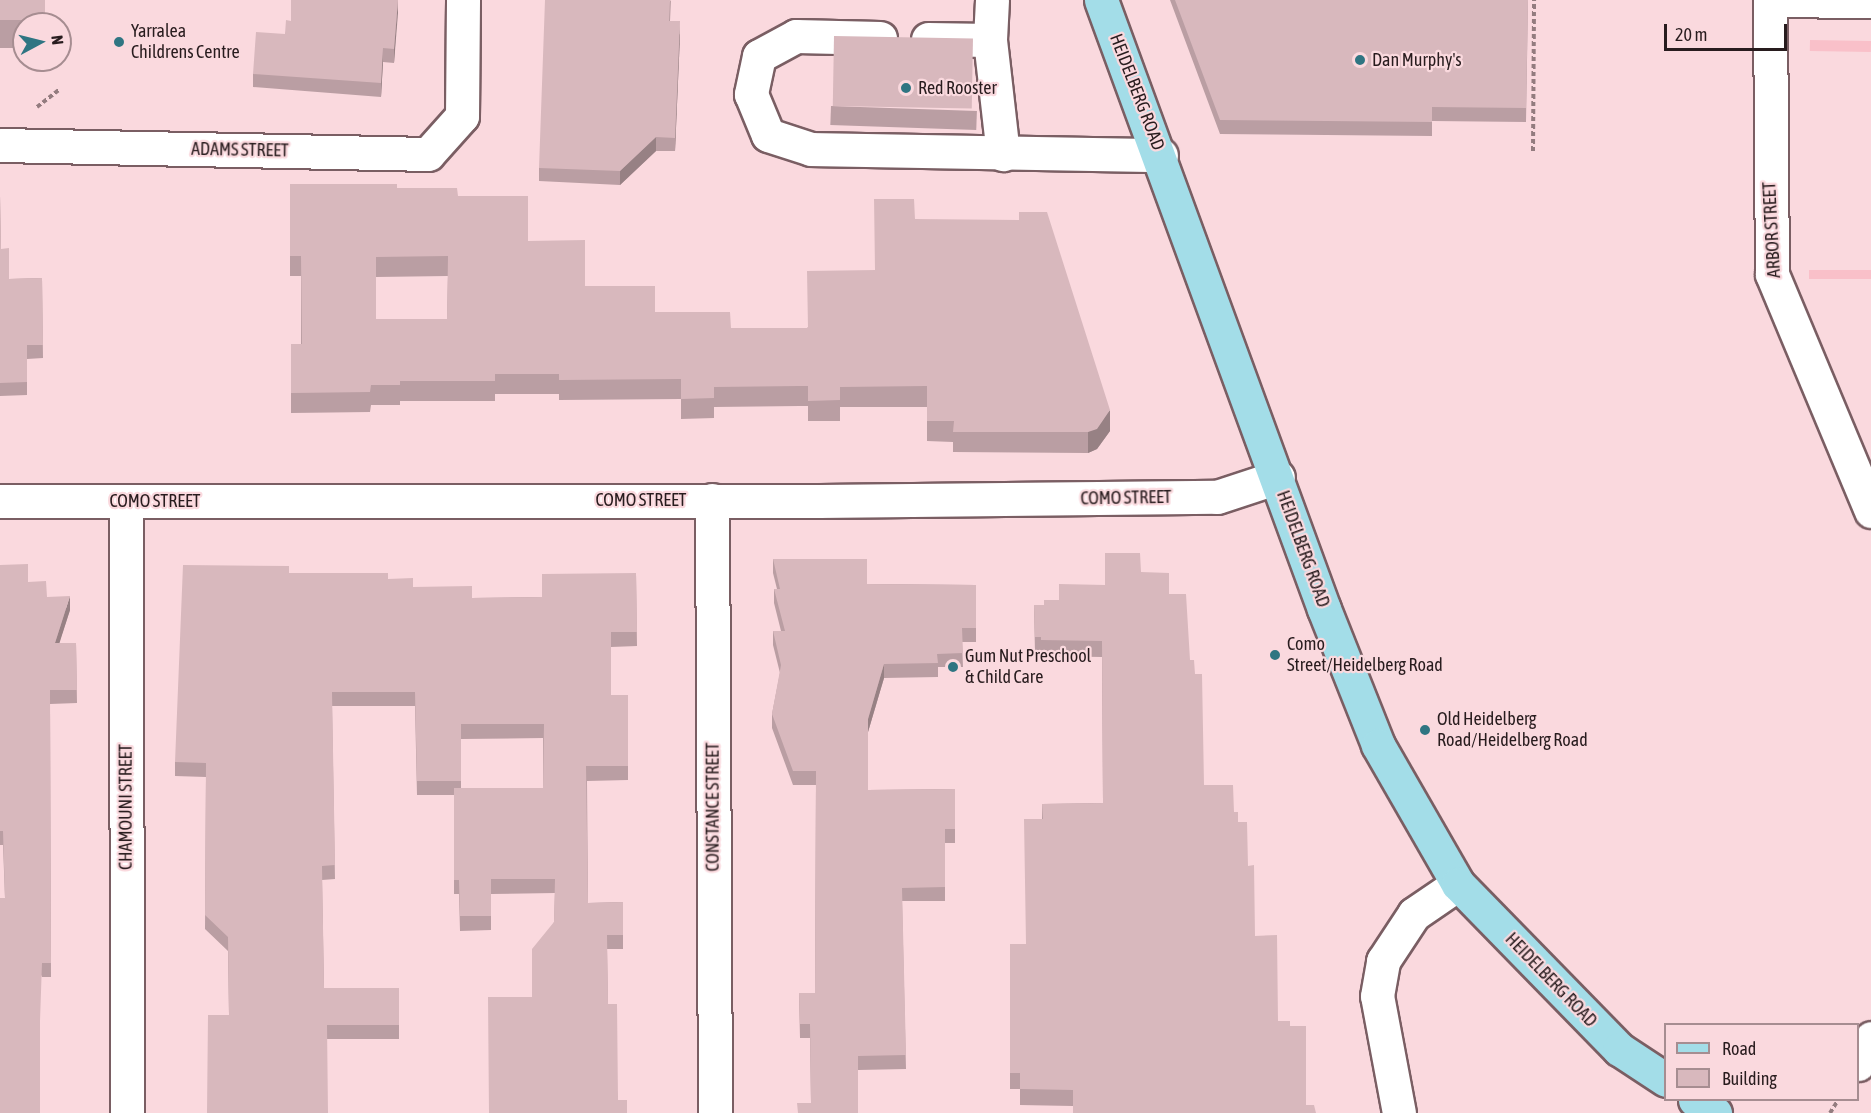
<!DOCTYPE html>
<style>
body{margin:0}
#map{position:relative;width:1871px;height:1113px;overflow:hidden;background:#fad9de;font-family:"Asap Condensed",sans-serif}
div>[style]{position:absolute}
[style*='--x']{left:calc(var(--x)*1px);top:calc(var(--y)*1px);width:calc(var(--w)*1px);rotate:calc(var(--a)*1deg)}
.green>*{inset:0;background:#f9c0c9;transform-origin:0 0}
.path>*{height:4px;margin-top:-2px;transform-origin:0;background:repeating-linear-gradient(90deg,#937c7f 0 4.5px,transparent 0 7.5px)}
.roads{filter:drop-shadow(2px 0 #7a5e63) drop-shadow(-2px 0 #7a5e63) drop-shadow(0 2px #7a5e63) drop-shadow(0 -2px #7a5e63)}
.minor>*{height:33px;margin:-16.5px;padding:0 16.5px;transform-origin:16.5px;border-radius:16.5px;background:#fff}
.major>*{height:33px;margin:-16.5px;padding:0 16.5px;transform-origin:16.5px;border-radius:16.5px;background:#a3dde8}
.wall>*{inset:0;background:#ba9ea3;transform-origin:0 0}
.shaded-wall>*{inset:0;background:#978184}
.building>*{inset:0;background:#d8b8bd;transform-origin:0 0}
.dots>*{width:16px;height:16px;translate:-50% -50%;box-sizing:border-box;border:3px solid #fad9de;border-radius:50%}
span{translate:-50% -50%;white-space:nowrap;text-align:center;line-height:1.15;-webkit-text-stroke:4.5px #fad9de;paint-order:stroke}
.poi-label{font-size:18px;color:#281c1e}
.left{translate:0 -50%;text-align:left}
.street-label{font-size:18px;color:#281c1e}
.legend{position:absolute;left:1664px;top:1023px;width:195px;height:78px;box-sizing:border-box;background:#fad9de;border:2px solid #a68d91;margin:0;padding:8px 10px;list-style:none;font-size:18px;color:#281c1e}
.legend li{display:flex;align-items:center;gap:12px;height:30px}
.legend b{width:30px;border:2px solid #a68d91}
.north{position:absolute;left:12px;top:12px;width:60px;height:60px;box-sizing:border-box;background:#fad9de;border:2px solid #a68d91;border-radius:50%;rotate:83deg;font-size:16px;font-weight:700;line-height:24px;text-align:center;color:#281c1e}
.north::after{content:'';display:block;margin:auto;width:21px;height:27px;background:#2f7582;clip-path:polygon(50% 0,100% 100%,50% 72%,0 100%)}
.scale{position:absolute;left:1664px;top:24px;width:123px;height:27px;box-sizing:border-box;border:3px solid #281c1e;border-top:0;padding-left:8px;font-size:18px;line-height:21px;white-space:nowrap;color:#281c1e;-webkit-text-stroke:4px #fad9de;paint-order:stroke}
</style>
<div id="map">
<div class="green">
<i style="left:1810px;top:40px;width:61px;height:11px;rotate:1deg"></i>
<i style="left:1809px;top:270px;width:62px;height:9px"></i>
</div>
<div class="path">
<i style="--x:37;--y:107;--w:29;--a:-38"></i>
<i style="--x:1533;--y:151;--w:151;--a:-89.6"></i>
<i style="--x:1830;--y:1113;--w:15;--a:-58"></i>
</div>
<div class="roads">
<div class="minor">
<i style="--x:992;--y:0;--w:40;--a:92.9"></i>
<i style="--x:990;--y:40;--w:115;--a:83.5"></i>
<i style="--x:1770;--y:0;--w:274;--a:89.6"></i>
<i style="--x:1772;--y:274;--w:257;--a:67.3"></i>
<i style="--x:1770;--y:0;--w:101;--a:0.6"></i>
<i style="--x:880;--y:38;--w:84;--a:-178.6"></i>
<i style="--x:796;--y:36;--w:42;--a:151.6"></i>
<i style="--x:759;--y:56;--w:39;--a:102"></i>
<i style="--x:751;--y:94;--w:44;--a:67.5"></i>
<i style="--x:768;--y:135;--w:45;--a:18"></i>
<i style="--x:811;--y:149;--w:350;--a:1"></i>
<i style="--x:928;--y:39;--w:62;--a:0.9"></i>
<i style="--x:0;--y:145;--w:428;--a:1.2"></i>
<i style="--x:428;--y:154;--w:51;--a:-48.2"></i>
<i style="--x:462;--y:116;--w:116;--a:-89.5"></i>
<i style="--x:712;--y:500;--w:613;--a:89.72"></i>
<i style="--x:0;--y:501;--w:819;--a:0"></i>
<i style="--x:819;--y:501;--w:398;--a:-0.6"></i>
<i style="--x:1217;--y:497;--w:64;--a:-18.2"></i>
<i style="--x:126;--y:502;--w:611;--a:89.91"></i>
<i style="--x:1858;--y:1064;--w:29;--a:-63"></i>
<i style="--x:1399;--y:1113;--w:119;--a:-100.6"></i>
<i style="--x:1377;--y:996;--w:36;--a:-80"></i>
<i style="--x:1383;--y:961;--w:56;--a:-56.6"></i>
<i style="--x:1414;--y:914;--w:53;--a:-34.3"></i>
</div>
<div class="major">
<i style="--x:1101;--y:0;--w:649;--a:69.89"></i>
<i style="--x:1324;--y:609;--w:146;--a:68.3"></i>
<i style="--x:1378;--y:745;--w:160;--a:60.1"></i>
<i style="--x:1458;--y:884;--w:231;--a:45.7"></i>
<i style="--x:1619;--y:1049;--w:56;--a:33.4"></i>
<i style="--x:1695;--y:1100;--w:24;--a:33"></i>
</div>
</div>
<div class="wall">
<i style="clip-path:polygon(0 0,45px 0,45px 24px,24px 24px,24px 48px,0 48px)"></i>
<i style="clip-path:polygon(398px 0,394px 63px,383px 62px,381px 97px,253px 87px,253px 74px,285px 34px,291px 21px)"></i>
<i style="clip-path:polygon(671px 0,670px 21px,680px 35px,675px 151px,656px 151px,620px 185px,539px 181px,539px 168px)"></i>
<i style="clip-path:polygon(1170px 0,1528px 0,1526px 122px,1432px 121px,1432px 136px,1220px 134px)"></i>
<i style="left:831px;top:106px;width:146px;height:19px;rotate:2deg"></i>
<i style="clip-path:polygon(evenodd,290px 184px,397px 188px,458px 196px,528px 241px,585px 286px,655px 312px,731px 328px,807px 328px,875px 270px,915px 219px,1110px 431px,1097px 449px,1088px 453px,953px 452px,953px 442px,927px 441px,927px 407px,840px 407px,840px 421px,808px 421px,808px 406px,714px 407px,714px 418px,681px 419px,681px 399px,559px 400px,559px 394px,495px 394px,495px 401px,400px 401px,400px 405px,371px 405px,370px 412px,291px 413px,291px 344px,301px 344px,301px 276px,290px 276px,290px 184px,448px 276px,447px 319px,376px 319px,376px 277px,448px 276px)"></i>
<i style="clip-path:polygon(0 195px,1px 249px,9px 279px,42px 278px,43px 358px,27px 359px,27px 395px,0 396px)"></i>
<i style="clip-path:polygon(1140px 553px,1073px 1106px,1020px 1105px,1020px 1089px,1010px 1089px,1010px 944px,1026px 944px,1042px 819px,1042px 804px,1103px 803px,1102px 657px,1041px 656px,1041px 652px,1035px 653px,1034px 605px,1044px 605px,1105px 585px)"></i>
<i style="clip-path:polygon(773px 559px,867px 584px,976px 585px,976px 642px,962px 642px,963px 667px,938px 667px,938px 677px,884px 678px,868px 732px,868px 790px,955px 789px,955px 843px,945px 843px,945px 901px,902px 901px,906px 1069px,858px 1070px,811px 1103px,810px 1038px,800px 1038px,799px 993px,815px 993px,816px 785px,793px 785px,772px 728px,772px 714px,780px 673px,773px 645px,773px 631px,781px 631px,774px 603px,774px 589px,777px 589px,773px 573px)"></i>
<i style="clip-path:polygon(0 565px,28px 582px,47px 597px,70px 610px,59px 643px,76px 643px,77px 703px,50px 704px,51px 977px,42px 977px,5px 898px,3px 845px,0 845px)"></i>
<i style="clip-path:polygon(evenodd,289px 573px,388px 579px,413px 587px,472px 598px,542px 597px,636px 573px,637px 646px,611px 647px,611px 695px,628px 695px,628px 780px,587px 781px,588px 903px,623px 902px,623px 949px,607px 949px,608px 1004px,618px 1100px,627px 1113px,532px 997px,554px 922px,555px 893px,491px 894px,491px 930px,460px 931px,459px 894px,454px 894px,454px 795px,417px 795px,415px 706px,332px 706px,335px 879px,322px 880px,324px 988px,399px 988px,399px 1039px,327px 1039px,229px 1015px,228px 951px,205px 929px,206px 777px,175px 776px,175px 762px,289px 573px,543px 738px,543px 788px,461px 788px,461px 739px,543px 738px)"></i>
</div>
<div class="shaded-wall">
<i style="clip-path:polygon(398px 0,398px 13px,394px 63px,394px 49px)"></i>
<i style="clip-path:polygon(680px 21px,680px 35px,675px 151px,675px 138px)"></i>
<i style="clip-path:polygon(383px 48px,383px 62px,381px 97px,381px 83px)"></i>
<i style="clip-path:polygon(656px 137px,656px 151px,620px 185px,620px 171px)"></i>
<i style="clip-path:polygon(1110px 410px,1110px 431px,1097px 449px,1088px 453px,1088px 432px)"></i>
<i style="clip-path:polygon(70px 596px,70px 610px,55px 657px,55px 643px)"></i>
<i style="clip-path:polygon(884px 664px,884px 678px,868px 732px,868px 719px)"></i>
</div>
<div class="building">
<i style="left:0;top:0;width:45px;height:20px"></i>
<i style="clip-path:polygon(291px 0,398px 0,394px 49px,383px 48px,381px 83px,253px 74px,256px 32px,285px 34px,286px 20px,291px 21px)"></i>
<i style="clip-path:polygon(545px 0,670px 0,669px 21px,680px 21px,675px 138px,656px 137px,620px 171px,539px 168px)"></i>
<i style="clip-path:polygon(1175px 0,1528px 0,1526px 108px,1432px 107px,1432px 122px,1220px 120px)"></i>
<i style="left:834px;top:36px;width:139px;height:70px;rotate:1deg"></i>
<i style="clip-path:polygon(evenodd,290px 184px,397px 184px,397px 188px,457px 188px,458px 196px,528px 196px,528px 241px,585px 240px,585px 286px,655px 286px,655px 312px,730px 312px,731px 328px,808px 328px,807px 271px,875px 270px,874px 199px,914px 199px,915px 219px,1019px 220px,1019px 212px,1047px 212px,1110px 410px,1097px 429px,1088px 432px,953px 432px,954px 421px,927px 421px,927px 386px,840px 387px,840px 400px,808px 401px,808px 386px,714px 387px,714px 398px,681px 399px,681px 379px,559px 380px,559px 374px,495px 374px,495px 381px,400px 381px,400px 385px,371px 385px,370px 392px,291px 393px,291px 344px,302px 344px,301px 256px,290px 256px,290px 184px,448px 256px,447px 319px,376px 319px,376px 257px,448px 256px)"></i>
<i style="clip-path:polygon(0 195px,1px 249px,9px 248px,9px 279px,42px 278px,43px 345px,27px 345px,27px 382px,0 383px)"></i>
<i style="clip-path:polygon(1105px 553px,1140px 553px,1141px 572px,1169px 573px,1169px 594px,1186px 594px,1190px 660px,1194px 660px,1195px 674px,1202px 674px,1204px 785px,1233px 785px,1234px 812px,1238px 812px,1238px 822px,1247px 822px,1248px 866px,1254px 865px,1255px 936px,1277px 935px,1278px 1021px,1290px 1021px,1290px 1026px,1306px 1026px,1306px 1105px,1314px 1105px,1316px 1113px,1073px 1113px,1073px 1090px,1020px 1089px,1020px 1073px,1010px 1073px,1010px 944px,1026px 944px,1024px 819px,1043px 819px,1042px 804px,1103px 803px,1102px 641px,1041px 640px,1041px 637px,1035px 637px,1034px 605px,1044px 605px,1044px 600px,1059px 600px,1059px 584px,1105px 585px)"></i>
<i style="clip-path:polygon(773px 559px,867px 559px,867px 584px,976px 585px,976px 628px,962px 628px,963px 653px,937px 654px,938px 663px,884px 664px,868px 719px,868px 790px,955px 789px,955px 829px,945px 829px,945px 887px,902px 888px,906px 1055px,858px 1056px,858px 1113px,798px 1113px,797px 1103px,811px 1103px,810px 1024px,800px 1024px,799px 993px,815px 993px,816px 771px,793px 771px,772px 714px,781px 665px,773px 631px,785px 631px,774px 589px,780px 589px)"></i>
<i style="clip-path:polygon(28px 564px,28px 582px,46px 581px,47px 597px,70px 596px,55px 643px,76px 643px,77px 690px,50px 690px,51px 963px,42px 963px,40px 1021px,40px 1113px,0 1113px,0 898px,5px 898px,3px 831px,0 831px,0 565px)"></i>
<i style="clip-path:polygon(183px 565px,289px 566px,289px 573px,388px 573px,388px 579px,413px 578px,413px 587px,472px 586px,472px 598px,542px 597px,542px 574px,636px 573px,637px 632px,611px 632px,611px 695px,628px 695px,628px 766px,586px 766px,588px 903px,623px 902px,623px 935px,607px 935px,608px 1004px,617px 1004px,618px 1100px,627px 1100px,627px 1113px,489px 1113px,488px 997px,532px 997px,532px 949px,554px 922px,555px 879px,491px 879px,491px 916px,460px 916px,459px 880px,454px 880px,454px 788px,543px 788px,544px 724px,461px 724px,461px 781px,417px 781px,415px 692px,332px 692px,335px 865px,322px 866px,324px 988px,399px 988px,399px 1025px,327px 1025px,328px 1113px,207px 1113px,208px 1015px,229px 1015px,228px 937px,205px 915px,206px 763px,175px 762px)"></i>
</div>
<div class="dots">
<i style="left:119px;top:42px;background:#2f7582"></i>
<i style="left:1360px;top:60px;background:#2f7582"></i>
<i style="left:906px;top:88px;background:#2f7582"></i>
<i style="left:1275px;top:655px;background:#2f7582"></i>
<i style="left:953px;top:667px;background:#2f7582"></i>
<i style="left:1425px;top:730px;background:#2f7582"></i>
</div>
<div class="poi-label">
<span class="left" style="left:131px;top:42px">Yarralea<br>Childrens Centre</span>
<span class="left" style="left:1372px;top:60px">Dan Murphy's</span>
<span class="left" style="left:918px;top:88px">Red Rooster</span>
<span class="left" style="left:1287px;top:655px">Como<br>Street/Heidelberg Road</span>
<span class="left" style="left:965px;top:667px">Gum Nut Preschool<br>&amp; Child Care</span>
<span class="left" style="left:1437px;top:730px">Old Heidelberg<br>Road/Heidelberg Road</span>
</div>
<div class="street-label">
<span style="left:1137px;top:92px;rotate:69deg">HEIDELBERG ROAD</span>
<span style="left:240px;top:150px;rotate:1deg">ADAMS STREET</span>
<span style="left:1772px;top:230px;rotate:-93deg">ARBOR STREET</span>
<span style="left:1126px;top:498px;rotate:-1deg">COMO STREET</span>
<span style="left:641px;top:500px">COMO STREET</span>
<span style="left:155px;top:501px">COMO STREET</span>
<span style="left:1303px;top:549px;rotate:70deg">HEIDELBERG ROAD</span>
<span style="left:126px;top:807px;rotate:-90deg">CHAMOUNI STREET</span>
<span style="left:713px;top:807px;rotate:-90deg">CONSTANCE STREET</span>
<span style="left:1551px;top:980px;rotate:46deg">HEIDELBERG ROAD</span>
</div>
<ul class="legend">
<li><b style="height:8px;background:#a3dde8"></b>Road</li>
<li><b style="height:16px;background:#d8b8bd"></b>Building</li>
</ul>
<div class="north">N</div>
<div class="scale">20 m</div>
</div>
